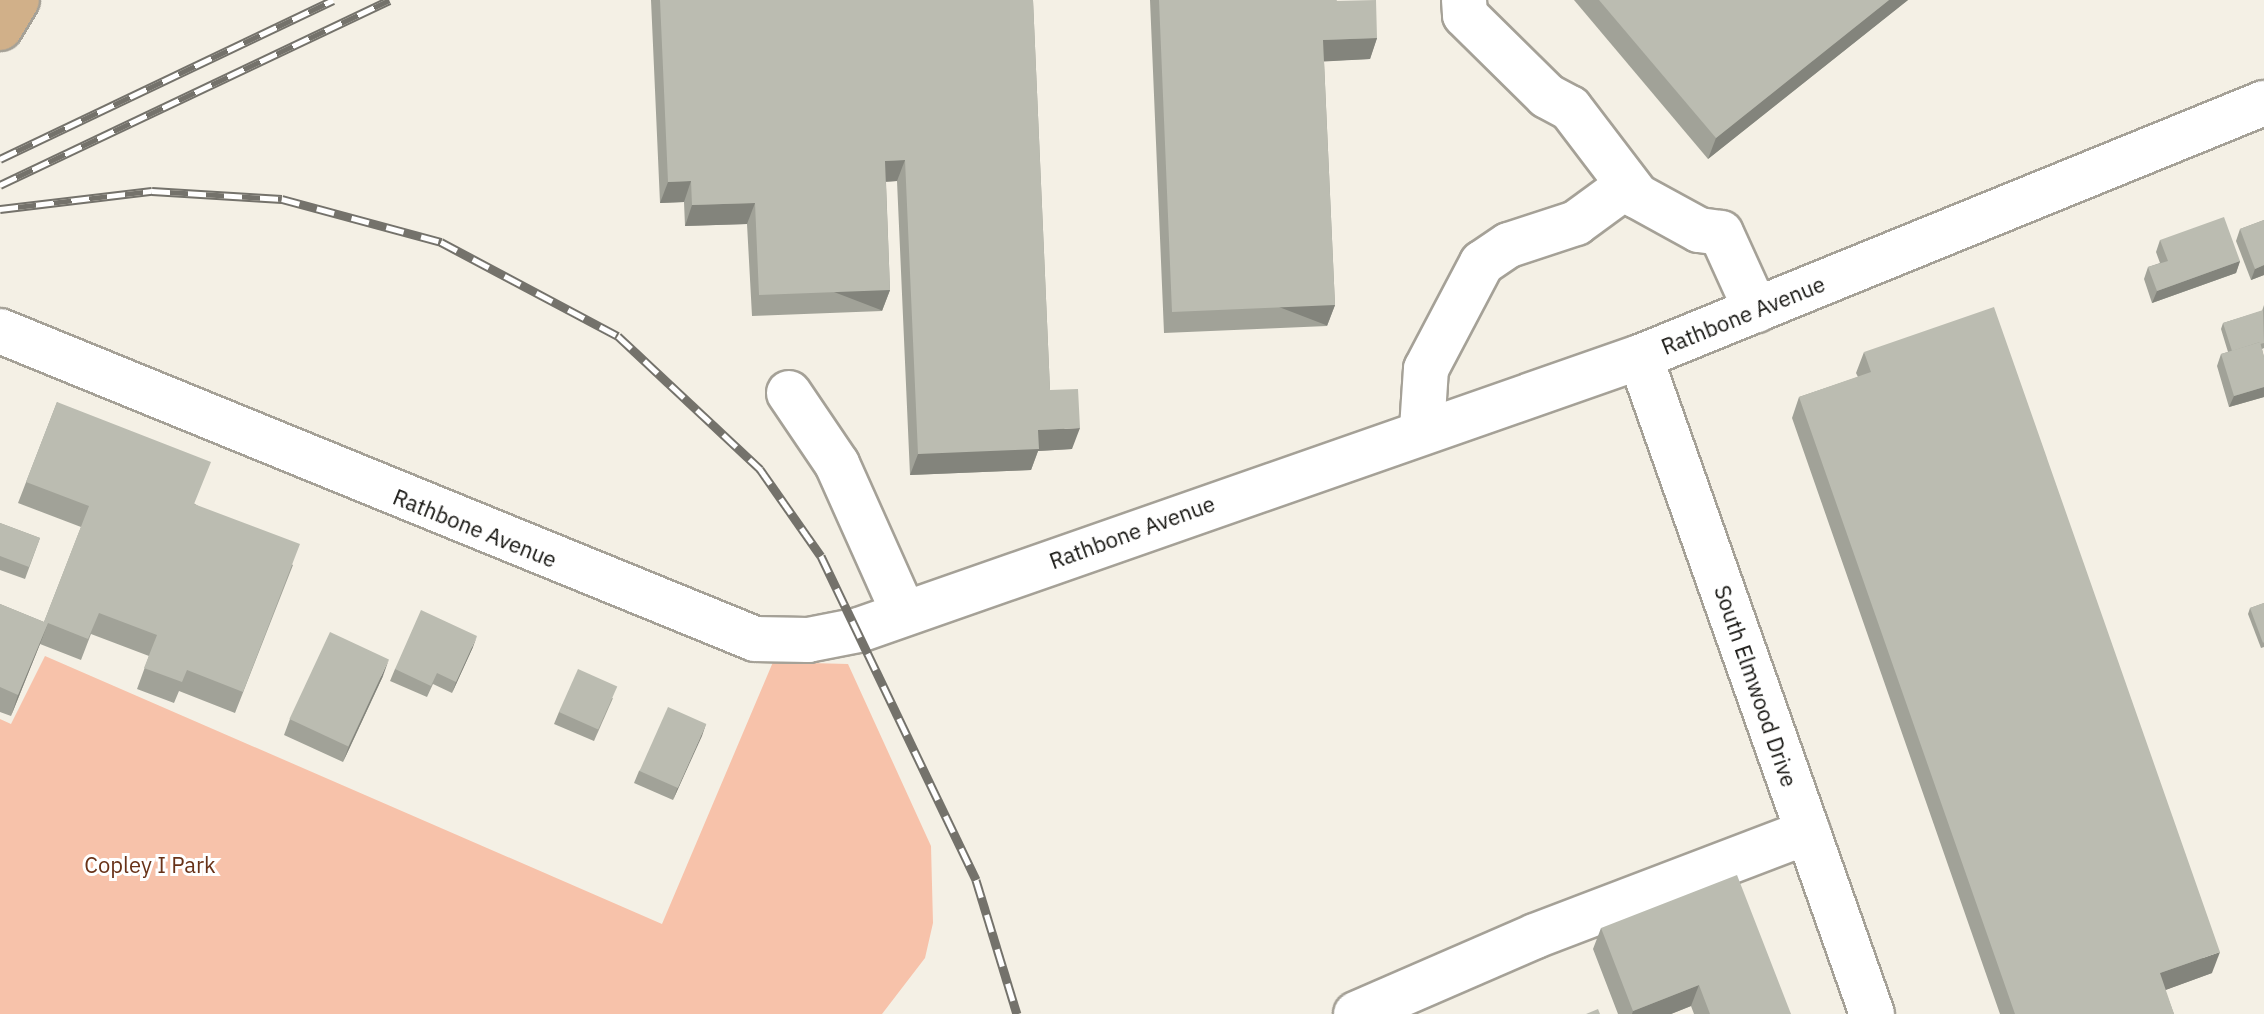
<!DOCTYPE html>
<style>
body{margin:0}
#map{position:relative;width:2264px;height:1014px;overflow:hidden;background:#f4f0e5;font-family:"IBM Plex Sans",sans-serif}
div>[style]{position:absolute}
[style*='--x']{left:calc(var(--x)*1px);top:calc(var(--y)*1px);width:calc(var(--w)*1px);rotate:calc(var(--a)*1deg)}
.green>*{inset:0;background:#f7c2aa}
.roads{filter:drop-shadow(2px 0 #a5a197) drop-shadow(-2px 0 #a5a197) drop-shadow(0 2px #a5a197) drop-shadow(0 -2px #a5a197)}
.minor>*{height:44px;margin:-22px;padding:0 22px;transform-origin:22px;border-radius:22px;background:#fff}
.major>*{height:44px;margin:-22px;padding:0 22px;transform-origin:22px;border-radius:22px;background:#d1b089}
.rail>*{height:9px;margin-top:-4.5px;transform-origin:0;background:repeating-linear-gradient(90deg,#fff 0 18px,#74726b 0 36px);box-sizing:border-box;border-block:2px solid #74726b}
.wall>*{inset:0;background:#a1a298}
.shaded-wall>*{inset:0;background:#83847c;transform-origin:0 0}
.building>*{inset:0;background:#bbbcb1;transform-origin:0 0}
span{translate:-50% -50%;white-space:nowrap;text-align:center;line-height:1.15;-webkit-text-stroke:6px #fff;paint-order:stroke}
.street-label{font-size:22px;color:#151410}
.park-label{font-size:22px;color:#683218}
</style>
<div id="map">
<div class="green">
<i style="clip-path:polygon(45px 656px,662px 924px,773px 662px,848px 664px,931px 846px,933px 923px,925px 958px,882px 1014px,0 1014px,0 719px,11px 724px)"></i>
</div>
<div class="roads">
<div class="minor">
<i style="--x:1464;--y:0;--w:15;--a:86"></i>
<i style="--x:1465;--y:15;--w:115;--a:44.6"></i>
<i style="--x:1547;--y:96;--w:26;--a:28"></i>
<i style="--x:1570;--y:108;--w:111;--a:52.7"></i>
<i style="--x:1637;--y:196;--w:71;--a:28.7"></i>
<i style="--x:1699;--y:230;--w:22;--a:8"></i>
<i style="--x:1721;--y:233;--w:85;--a:65.6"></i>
<i style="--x:0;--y:331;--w:815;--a:22.19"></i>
<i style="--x:755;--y:639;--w:53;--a:1.1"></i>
<i style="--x:808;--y:640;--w:52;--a:-11.1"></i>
<i style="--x:859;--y:630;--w:827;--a:-19.27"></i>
<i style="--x:1640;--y:357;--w:674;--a:-22.15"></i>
<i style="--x:1640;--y:357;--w:697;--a:70.55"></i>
<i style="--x:789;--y:393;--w:86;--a:55.9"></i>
<i style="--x:837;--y:464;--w:164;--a:65.9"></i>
<i style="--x:1422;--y:429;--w:60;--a:-86.2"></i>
<i style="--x:1426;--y:369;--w:120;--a:-62.2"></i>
<i style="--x:1482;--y:263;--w:32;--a:-34"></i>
<i style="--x:1509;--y:245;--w:71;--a:-18.2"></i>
<i style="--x:1576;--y:223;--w:64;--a:-36.2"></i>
<i style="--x:1356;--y:1014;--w:195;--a:-23.5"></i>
<i style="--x:1535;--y:936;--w:292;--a:-20.9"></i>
</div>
<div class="major">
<i style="--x:0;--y:28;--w:33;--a:-59"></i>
</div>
</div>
<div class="rail">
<i style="--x:0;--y:159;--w:369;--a:-25.5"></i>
<i style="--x:0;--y:185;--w:431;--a:-25.4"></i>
<i style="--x:0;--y:209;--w:153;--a:-6.8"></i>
<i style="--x:152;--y:191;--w:130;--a:3.5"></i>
<i style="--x:282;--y:199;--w:165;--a:15.1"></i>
<i style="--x:441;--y:242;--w:200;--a:28"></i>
<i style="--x:618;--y:336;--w:195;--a:43.1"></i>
<i style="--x:760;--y:469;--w:106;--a:55"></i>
<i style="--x:821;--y:556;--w:359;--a:64.4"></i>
<i style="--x:976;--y:880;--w:140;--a:73"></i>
</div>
<div class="wall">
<i style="clip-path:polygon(651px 0,1033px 0,1050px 390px,1072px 449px,1038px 451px,1031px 470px,910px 475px,897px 181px,886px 182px,890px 290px,882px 311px,752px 316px,747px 224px,685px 226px,684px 202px,660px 203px)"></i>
<i style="clip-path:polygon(1150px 0,1336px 0,1377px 38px,1370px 59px,1324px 61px,1335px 305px,1327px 326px,1164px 333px)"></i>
<i style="clip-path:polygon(1574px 0,1908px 0,1708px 159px)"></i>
<i style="clip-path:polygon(2264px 220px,2264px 275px,2251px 280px,2236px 241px,2240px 229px)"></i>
<i style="clip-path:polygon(2160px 240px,2240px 261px,2236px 273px,2152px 303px,2144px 279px,2148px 267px,2160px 263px,2156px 252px)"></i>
<i style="clip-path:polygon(2264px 305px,2264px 348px,2262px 349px,2264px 357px,2264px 397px,2229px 407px,2217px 366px,2221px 354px,2228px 352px,2221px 329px,2223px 323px,2262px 311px)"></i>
<i style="clip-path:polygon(1864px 352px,2212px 973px,2165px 990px,2174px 1014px,2000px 1014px,1792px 418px,1799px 397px,1858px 377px,1856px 373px)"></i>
<i style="clip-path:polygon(57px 402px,195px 504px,293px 565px,235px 713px,179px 691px,174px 703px,137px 689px,149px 656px,91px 634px,81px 660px,40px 644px,11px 716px,0 712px,0 604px,44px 622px,81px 527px,18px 503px)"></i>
<i style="clip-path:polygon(0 523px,40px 538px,25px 579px,0 570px)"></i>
<i style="clip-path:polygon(2264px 603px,2264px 647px,2261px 648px,2248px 614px,2250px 608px)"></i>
<i style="clip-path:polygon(473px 647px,452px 693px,433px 684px,427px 697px,390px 681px,395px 669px)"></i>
<i style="clip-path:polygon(383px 676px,343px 762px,284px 735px,290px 719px)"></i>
<i style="clip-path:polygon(613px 698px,594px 741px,554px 724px,559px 712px)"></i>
<i style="clip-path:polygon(706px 724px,673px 800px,634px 783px,639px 771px)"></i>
<i style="clip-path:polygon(1601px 928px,1791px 1014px,1694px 1014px,1691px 1006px,1671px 1014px,1618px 1014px,1593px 949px)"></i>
</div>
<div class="shaded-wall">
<i style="clip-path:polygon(1889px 0,1908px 0,1708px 159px,1716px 138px)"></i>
<i style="clip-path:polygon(1377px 38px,1370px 59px,1315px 62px,1323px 40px)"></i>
<i style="clip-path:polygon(905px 160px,897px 181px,877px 182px,885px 161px)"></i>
<i style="clip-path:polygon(691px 181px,684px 202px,660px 203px,668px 182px)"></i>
<i style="clip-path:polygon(755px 203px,747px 224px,685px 226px,692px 205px)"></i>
<i style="clip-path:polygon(2240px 261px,2236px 273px,2152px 303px,2157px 291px)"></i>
<i style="clip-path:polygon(2264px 265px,2264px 275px,2251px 280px,2255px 269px)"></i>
<i style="left:890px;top:290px;width:22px;height:131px;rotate:111deg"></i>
<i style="left:1335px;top:305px;width:22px;height:163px;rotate:111deg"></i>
<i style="clip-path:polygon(2264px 387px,2264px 397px,2229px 407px,2234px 396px)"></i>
<i style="clip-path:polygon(1080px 428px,1072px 449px,1038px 451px,1031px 470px,910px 475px,918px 454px,1038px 430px)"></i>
<i style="clip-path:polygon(48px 623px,40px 644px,11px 716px,18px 695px)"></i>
<i style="clip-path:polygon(477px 636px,473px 647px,452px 693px,456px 682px)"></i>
<i style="clip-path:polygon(389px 659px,383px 676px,343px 762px,349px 746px)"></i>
<i style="clip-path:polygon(706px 724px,702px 736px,673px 800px,677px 789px)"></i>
<i style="clip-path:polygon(2220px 952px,2212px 973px,2152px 995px,2160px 973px)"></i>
<i style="clip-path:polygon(1699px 985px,1691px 1006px,1671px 1014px,1632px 1014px,1633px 1011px)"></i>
</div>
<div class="building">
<i style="clip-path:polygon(660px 0,1033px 0,1050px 390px,1078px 389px,1080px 428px,1038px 430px,1039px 449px,918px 454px,905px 160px,885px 161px,890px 290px,759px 295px,755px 203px,692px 205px,691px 181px,668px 182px)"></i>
<i style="clip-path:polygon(1159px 0,1336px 0,1336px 1px,1376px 0,1377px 38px,1323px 40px,1335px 305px,1172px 312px)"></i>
<i style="clip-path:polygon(1599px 0,1889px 0,1716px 138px)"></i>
<i style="clip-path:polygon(2224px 217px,2240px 261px,2157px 291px,2148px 267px,2168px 261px,2160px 240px)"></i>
<i style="clip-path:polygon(2264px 220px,2264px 265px,2255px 269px,2240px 229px)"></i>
<i style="clip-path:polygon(1994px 307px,2220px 952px,2160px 973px,2174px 1014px,2015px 1014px,1799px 397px,1871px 372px,1864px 352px)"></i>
<i style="clip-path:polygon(2263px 310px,2264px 343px,2260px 344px,2260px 342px,2232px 351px,2223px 323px)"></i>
<i style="clip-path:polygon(2260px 342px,2264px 357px,2264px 387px,2234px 396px,2221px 354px)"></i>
<i style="clip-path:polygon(57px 402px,211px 462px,194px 504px,300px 544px,243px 692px,187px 670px,182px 682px,144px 668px,157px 635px,99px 613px,88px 639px,48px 623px,18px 695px,0 687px,0 604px,44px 622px,89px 506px,26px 482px)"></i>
<i style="clip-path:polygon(0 523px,40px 538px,29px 567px,0 556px)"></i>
<i style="clip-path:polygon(2264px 603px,2264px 642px,2263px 643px,2250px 608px)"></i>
<i style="clip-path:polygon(421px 610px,477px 636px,456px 682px,437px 673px,431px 686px,395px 669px)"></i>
<i style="left:330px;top:632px;width:65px;height:96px;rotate:25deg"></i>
<i style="left:578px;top:669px;width:43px;height:47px;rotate:24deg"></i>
<i style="left:668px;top:707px;width:42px;height:70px;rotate:24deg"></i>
<i style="clip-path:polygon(1737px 875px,1791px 1014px,1710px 1014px,1699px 985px,1633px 1011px,1601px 928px)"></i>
<i style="clip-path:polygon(1598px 1009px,1600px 1014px,1586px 1014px)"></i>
</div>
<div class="street-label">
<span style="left:1743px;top:315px;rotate:-22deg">Rathbone Avenue</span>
<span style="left:475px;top:528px;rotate:22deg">Rathbone Avenue</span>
<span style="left:1132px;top:532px;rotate:-20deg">Rathbone Avenue</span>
<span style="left:1756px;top:686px;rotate:71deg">South Elmwood Drive</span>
</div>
<div class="park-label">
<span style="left:150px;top:865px">Copley I Park</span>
</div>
</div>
